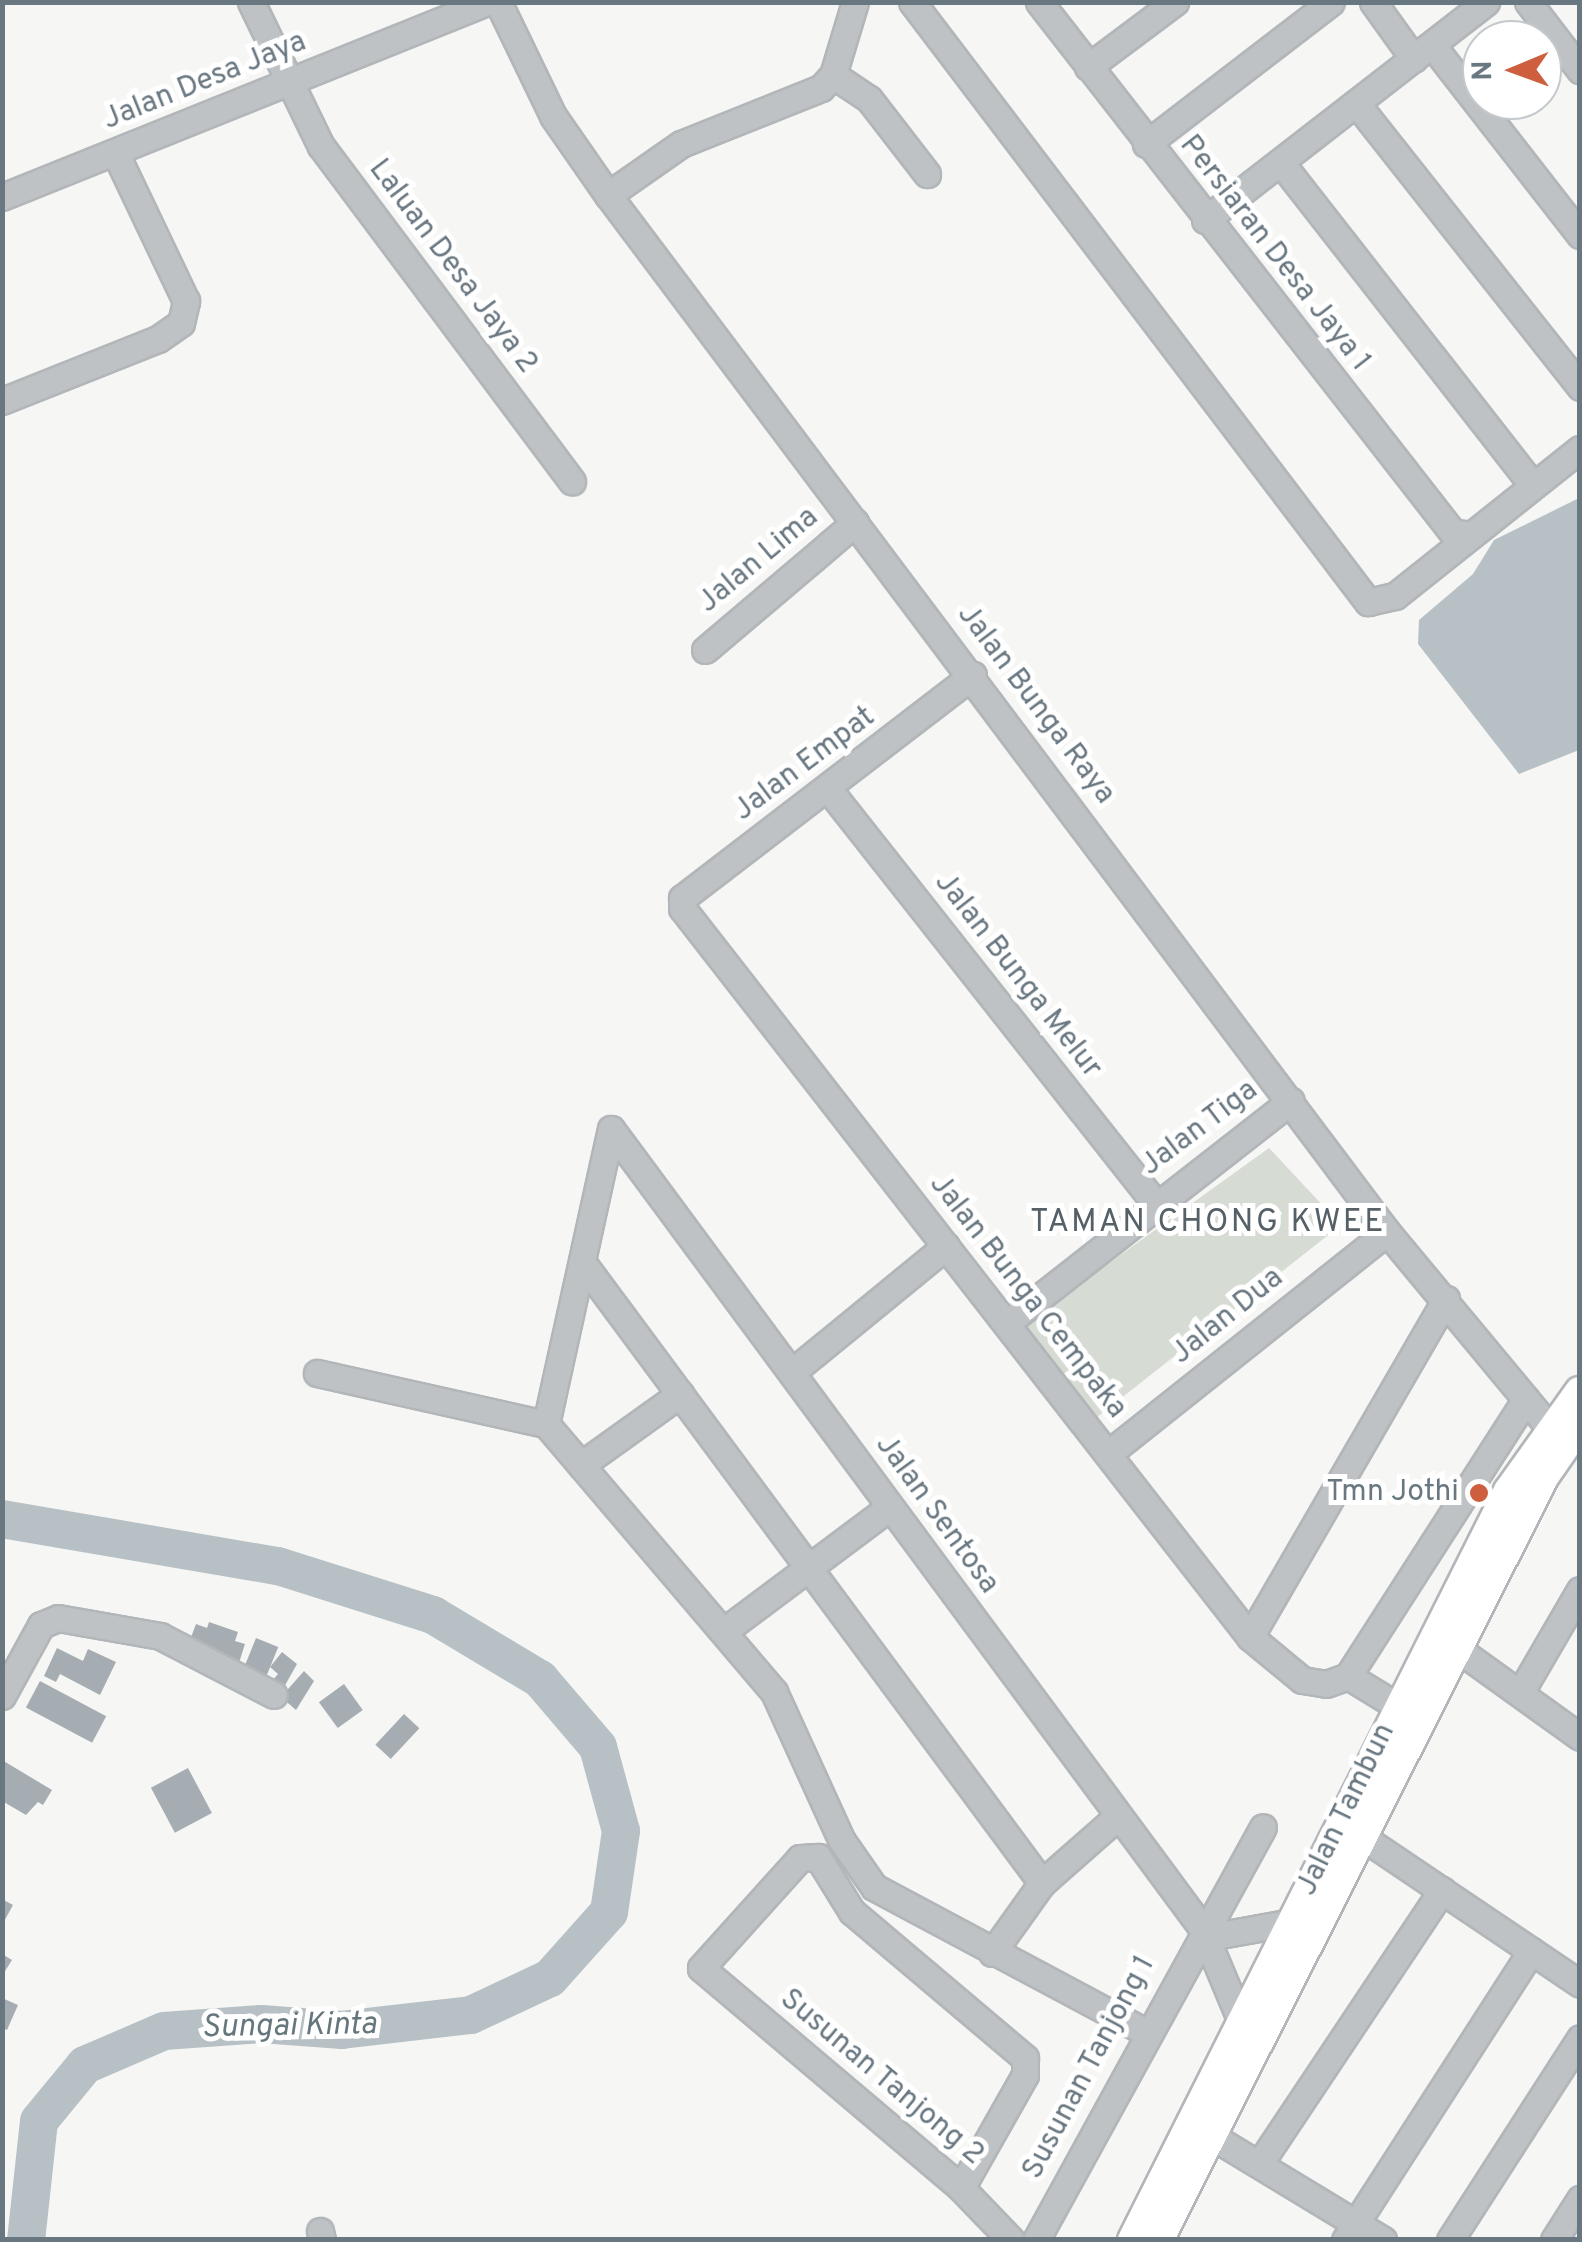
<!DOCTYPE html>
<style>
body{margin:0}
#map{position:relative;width:1582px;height:2242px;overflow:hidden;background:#f6f6f4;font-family:Overpass,sans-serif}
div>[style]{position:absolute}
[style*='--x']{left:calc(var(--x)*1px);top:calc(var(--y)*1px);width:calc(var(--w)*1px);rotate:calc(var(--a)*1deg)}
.green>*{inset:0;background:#d6dbd4}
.water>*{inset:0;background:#b7c1c5}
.river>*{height:38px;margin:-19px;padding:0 19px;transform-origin:19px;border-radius:19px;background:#b7c1c5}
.building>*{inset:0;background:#a6adb2;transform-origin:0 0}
.roads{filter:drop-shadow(2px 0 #b2b6b9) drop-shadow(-2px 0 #b2b6b9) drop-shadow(0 2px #b2b6b9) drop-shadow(0 -2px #b2b6b9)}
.minor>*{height:25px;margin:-12.5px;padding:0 12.5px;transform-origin:12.5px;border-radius:12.5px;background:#bec2c5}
.major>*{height:30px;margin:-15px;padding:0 15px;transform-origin:15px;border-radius:15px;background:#fff}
.dots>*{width:28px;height:28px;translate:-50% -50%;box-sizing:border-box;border:5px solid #fff;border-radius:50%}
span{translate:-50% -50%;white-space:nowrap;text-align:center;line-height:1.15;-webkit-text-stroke:10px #fff;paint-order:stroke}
.street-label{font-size:30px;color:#697781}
.poi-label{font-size:30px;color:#697781}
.right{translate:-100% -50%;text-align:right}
.neighbourhood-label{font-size:32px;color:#566067;letter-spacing:2.5px}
.water-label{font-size:32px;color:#65777d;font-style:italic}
.frame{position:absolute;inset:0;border:5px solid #697781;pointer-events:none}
.north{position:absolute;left:1462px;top:20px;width:100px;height:100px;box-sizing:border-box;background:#fff;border:2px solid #c3c9cd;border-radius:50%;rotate:269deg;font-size:28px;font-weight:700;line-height:40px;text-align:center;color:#697781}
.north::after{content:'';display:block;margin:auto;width:35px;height:45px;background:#cd5e3e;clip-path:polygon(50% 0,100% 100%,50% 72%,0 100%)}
</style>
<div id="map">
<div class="green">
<i style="clip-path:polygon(1269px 1148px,1341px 1225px,1096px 1418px,1023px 1325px)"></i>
</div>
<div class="water">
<i style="clip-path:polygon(1579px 498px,1579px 750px,1519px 774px,1418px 644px,1419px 620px,1473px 574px,1494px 540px)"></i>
</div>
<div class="river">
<i style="--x:2;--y:1519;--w:280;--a:9.7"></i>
<i style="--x:278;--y:1566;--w:163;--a:17.5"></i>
<i style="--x:433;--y:1615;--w:125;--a:30.9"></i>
<i style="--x:540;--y:1679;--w:89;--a:49.5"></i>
<i style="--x:598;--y:1747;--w:87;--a:74.7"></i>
<i style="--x:621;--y:1831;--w:82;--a:98.4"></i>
<i style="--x:609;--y:1912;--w:89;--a:131.8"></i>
<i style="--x:550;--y:1978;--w:87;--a:154.9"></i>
<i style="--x:471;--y:2015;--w:130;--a:173.4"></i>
<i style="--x:342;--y:2030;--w:81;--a:-175.8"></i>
<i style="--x:261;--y:2024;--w:97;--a:175.9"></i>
<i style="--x:164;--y:2031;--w:86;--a:156.7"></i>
<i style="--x:85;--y:2065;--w:72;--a:129.4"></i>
<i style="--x:39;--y:2121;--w:120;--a:96.2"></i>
</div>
<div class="building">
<i style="clip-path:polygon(209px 1622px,238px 1632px,235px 1641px,245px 1644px,238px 1666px,187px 1648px,196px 1624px,207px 1628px)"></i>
<i style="left:256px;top:1638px;width:24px;height:36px;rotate:22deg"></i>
<i style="clip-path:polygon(57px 1648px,83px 1661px,88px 1649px,116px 1662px,100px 1695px,60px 1674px,56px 1682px,44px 1676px)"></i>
<i style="clip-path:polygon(282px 1652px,297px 1664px,279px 1696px,268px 1686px,278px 1674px,270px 1667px)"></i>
<i style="clip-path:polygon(304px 1671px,314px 1681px,296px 1710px,281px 1697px)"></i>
<i style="left:40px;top:1681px;width:75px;height:30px;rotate:28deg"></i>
<i style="left:344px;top:1684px;width:32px;height:31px;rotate:54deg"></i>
<i style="left:404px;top:1714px;width:21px;height:42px;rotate:43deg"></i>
<i style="clip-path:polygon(2px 1760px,52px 1790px,43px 1805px,38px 1802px,26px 1815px,2px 1801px)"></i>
<i style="left:188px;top:1768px;width:51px;height:42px;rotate:62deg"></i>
<i style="clip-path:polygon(2px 1899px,13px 1905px,2px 1925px)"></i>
<i style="clip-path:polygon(2px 1954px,12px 1960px,2px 1976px)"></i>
<i style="clip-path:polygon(2px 1998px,18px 2005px,7px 2030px,2px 2028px)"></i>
</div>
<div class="roads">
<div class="minor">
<i style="--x:251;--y:2;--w:160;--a:64.1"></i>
<i style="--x:321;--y:146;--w:419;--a:53.2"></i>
<i style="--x:498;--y:2;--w:127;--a:64.2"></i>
<i style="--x:553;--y:116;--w:96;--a:55.2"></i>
<i style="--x:608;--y:195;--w:1297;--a:53.09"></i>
<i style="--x:1387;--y:1232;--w:254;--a:50.3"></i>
<i style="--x:912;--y:2;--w:754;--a:52.77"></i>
<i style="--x:1368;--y:602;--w:28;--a:-13"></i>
<i style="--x:1395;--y:596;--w:236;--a:-38.5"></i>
<i style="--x:1039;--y:2;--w:673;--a:52.06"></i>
<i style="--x:1453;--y:533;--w:13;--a:4"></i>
<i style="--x:1373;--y:2;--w:70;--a:54.3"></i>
<i style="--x:1528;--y:2;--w:86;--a:52.6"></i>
<i style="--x:1432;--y:45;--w:241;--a:52.1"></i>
<i style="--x:1088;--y:67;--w:109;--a:-36.8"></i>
<i style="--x:833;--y:75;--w:43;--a:33.7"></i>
<i style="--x:869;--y:99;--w:95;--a:52.3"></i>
<i style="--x:1356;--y:103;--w:362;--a:51.7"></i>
<i style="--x:1146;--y:144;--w:233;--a:-37.5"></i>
<i style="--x:1281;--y:163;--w:407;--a:52"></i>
<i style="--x:608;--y:195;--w:89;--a:-34.9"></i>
<i style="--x:681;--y:144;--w:151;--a:-21.8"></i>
<i style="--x:821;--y:88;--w:18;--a:-47"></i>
<i style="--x:833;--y:75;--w:76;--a:-73.2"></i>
<i style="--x:2;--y:197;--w:523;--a:-21.9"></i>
<i style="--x:1205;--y:220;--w:356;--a:-37.8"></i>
<i style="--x:2;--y:401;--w:168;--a:-21.7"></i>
<i style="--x:158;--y:339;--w:28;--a:-35"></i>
<i style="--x:181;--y:323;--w:23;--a:-77"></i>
<i style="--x:186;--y:301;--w:163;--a:-115.5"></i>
<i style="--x:705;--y:650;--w:197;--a:-40.3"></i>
<i style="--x:973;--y:675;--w:367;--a:142.5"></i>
<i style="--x:682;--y:898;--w:10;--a:90"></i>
<i style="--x:682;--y:908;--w:924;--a:52.08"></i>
<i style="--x:1250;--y:1637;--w:67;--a:39.6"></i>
<i style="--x:1302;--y:1680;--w:24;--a:9"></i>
<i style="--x:1326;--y:1684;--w:23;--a:-20"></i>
<i style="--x:829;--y:790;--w:526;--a:51.71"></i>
<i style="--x:582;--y:1262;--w:773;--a:53.47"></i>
<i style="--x:1008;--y:1322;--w:359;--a:-38"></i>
<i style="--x:792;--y:1372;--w:199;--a:-39.3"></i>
<i style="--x:317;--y:1373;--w:235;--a:12.6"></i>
<i style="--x:546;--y:1424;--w:352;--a:49.6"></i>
<i style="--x:774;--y:1692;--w:164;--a:65.5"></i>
<i style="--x:842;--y:1841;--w:56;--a:55.2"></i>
<i style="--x:874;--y:1887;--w:307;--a:28.1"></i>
<i style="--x:546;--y:1424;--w:302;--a:-77.6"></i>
<i style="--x:611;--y:1129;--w:994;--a:53.51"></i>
<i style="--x:1202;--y:1928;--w:99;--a:67.3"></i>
<i style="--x:1109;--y:1453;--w:355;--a:-38.5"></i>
<i style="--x:581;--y:1465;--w:122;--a:-35.6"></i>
<i style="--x:724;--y:1631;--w:207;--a:-36.8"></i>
<i style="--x:1250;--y:1637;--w:391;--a:-59.9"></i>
<i style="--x:1441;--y:1637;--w:171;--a:35.7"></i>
<i style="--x:1520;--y:1693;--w:119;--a:-59.8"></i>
<i style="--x:2;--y:1696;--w:81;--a:-61.2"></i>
<i style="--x:41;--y:1625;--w:18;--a:-22"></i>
<i style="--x:58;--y:1618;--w:104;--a:10"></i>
<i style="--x:160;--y:1636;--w:128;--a:27.4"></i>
<i style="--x:1417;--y:1718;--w:81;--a:-148.7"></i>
<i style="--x:1348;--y:1676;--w:329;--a:-57.3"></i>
<i style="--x:1346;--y:1826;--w:282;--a:34"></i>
<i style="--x:1209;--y:1937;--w:84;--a:-10.2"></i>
<i style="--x:992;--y:1953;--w:86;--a:-54.5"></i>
<i style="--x:1042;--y:1883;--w:98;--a:-41.3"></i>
<i style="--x:1195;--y:2126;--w:220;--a:31.2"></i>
<i style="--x:1260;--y:2163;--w:328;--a:-56.3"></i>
<i style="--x:961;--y:2188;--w:130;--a:-60.5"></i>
<i style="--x:1025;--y:2075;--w:17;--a:-90"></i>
<i style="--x:1025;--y:2058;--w:226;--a:-139.8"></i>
<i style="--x:852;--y:1912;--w:65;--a:-121.7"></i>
<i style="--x:818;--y:1857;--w:18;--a:177"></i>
<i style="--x:800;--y:1858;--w:148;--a:132"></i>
<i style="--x:701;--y:1968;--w:341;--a:40.2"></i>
<i style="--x:961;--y:2188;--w:72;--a:46.1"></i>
<i style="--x:320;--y:2231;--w:9;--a:77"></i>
<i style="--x:1036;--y:2240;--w:471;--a:-61.2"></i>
<i style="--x:1345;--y:2240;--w:344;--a:-57.2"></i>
<i style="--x:1450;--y:2240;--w:240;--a:-57.2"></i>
<i style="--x:1554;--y:2240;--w:49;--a:-57.6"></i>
</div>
<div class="major">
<i style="--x:1133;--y:2240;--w:838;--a:-63.34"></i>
<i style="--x:1509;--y:1491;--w:122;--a:-54.4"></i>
<i style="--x:1158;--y:2240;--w:856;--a:-63.2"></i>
<i style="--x:1544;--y:1476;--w:63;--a:-55.3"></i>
</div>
</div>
<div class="dots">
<i style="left:1479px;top:1493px;background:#cd5e3e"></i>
</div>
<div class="street-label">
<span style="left:205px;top:82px;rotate:-22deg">Jalan Desa Jaya</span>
<span style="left:1274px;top:254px;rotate:52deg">Persiaran Desa Jaya 1</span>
<span style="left:452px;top:267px;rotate:53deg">Laluan Desa Jaya 2</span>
<span style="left:759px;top:561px;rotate:-40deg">Jalan Lima</span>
<span style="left:1035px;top:705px;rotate:53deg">Jalan Bunga Raya</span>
<span style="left:805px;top:765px;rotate:-37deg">Jalan Empat</span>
<span style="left:1017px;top:976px;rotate:52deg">Jalan Bunga Melur</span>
<span style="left:1200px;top:1129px;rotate:-37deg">Jalan Tiga</span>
<span style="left:1027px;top:1297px;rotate:52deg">Jalan Bunga Cempaka</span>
<span style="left:1228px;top:1317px;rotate:-39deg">Jalan Dua</span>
<span style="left:936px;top:1515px;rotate:54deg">Jalan Sentosa</span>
<span style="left:1347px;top:1810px;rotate:-64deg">Jalan Tambun</span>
<span style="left:1090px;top:2068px;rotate:-62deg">Susunan Tanjong 1</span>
<span style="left:881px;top:2078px;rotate:40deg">Susunan Tanjong 2</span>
</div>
<div class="poi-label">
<span class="right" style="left:1459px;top:1493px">Tmn Jothi</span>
</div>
<div class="neighbourhood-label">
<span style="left:1208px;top:1223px">TAMAN CHONG KWEE</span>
</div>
<div class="water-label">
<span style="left:289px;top:2027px;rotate:-1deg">Sungai Kinta</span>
</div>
<div class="frame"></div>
<div class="north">N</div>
</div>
